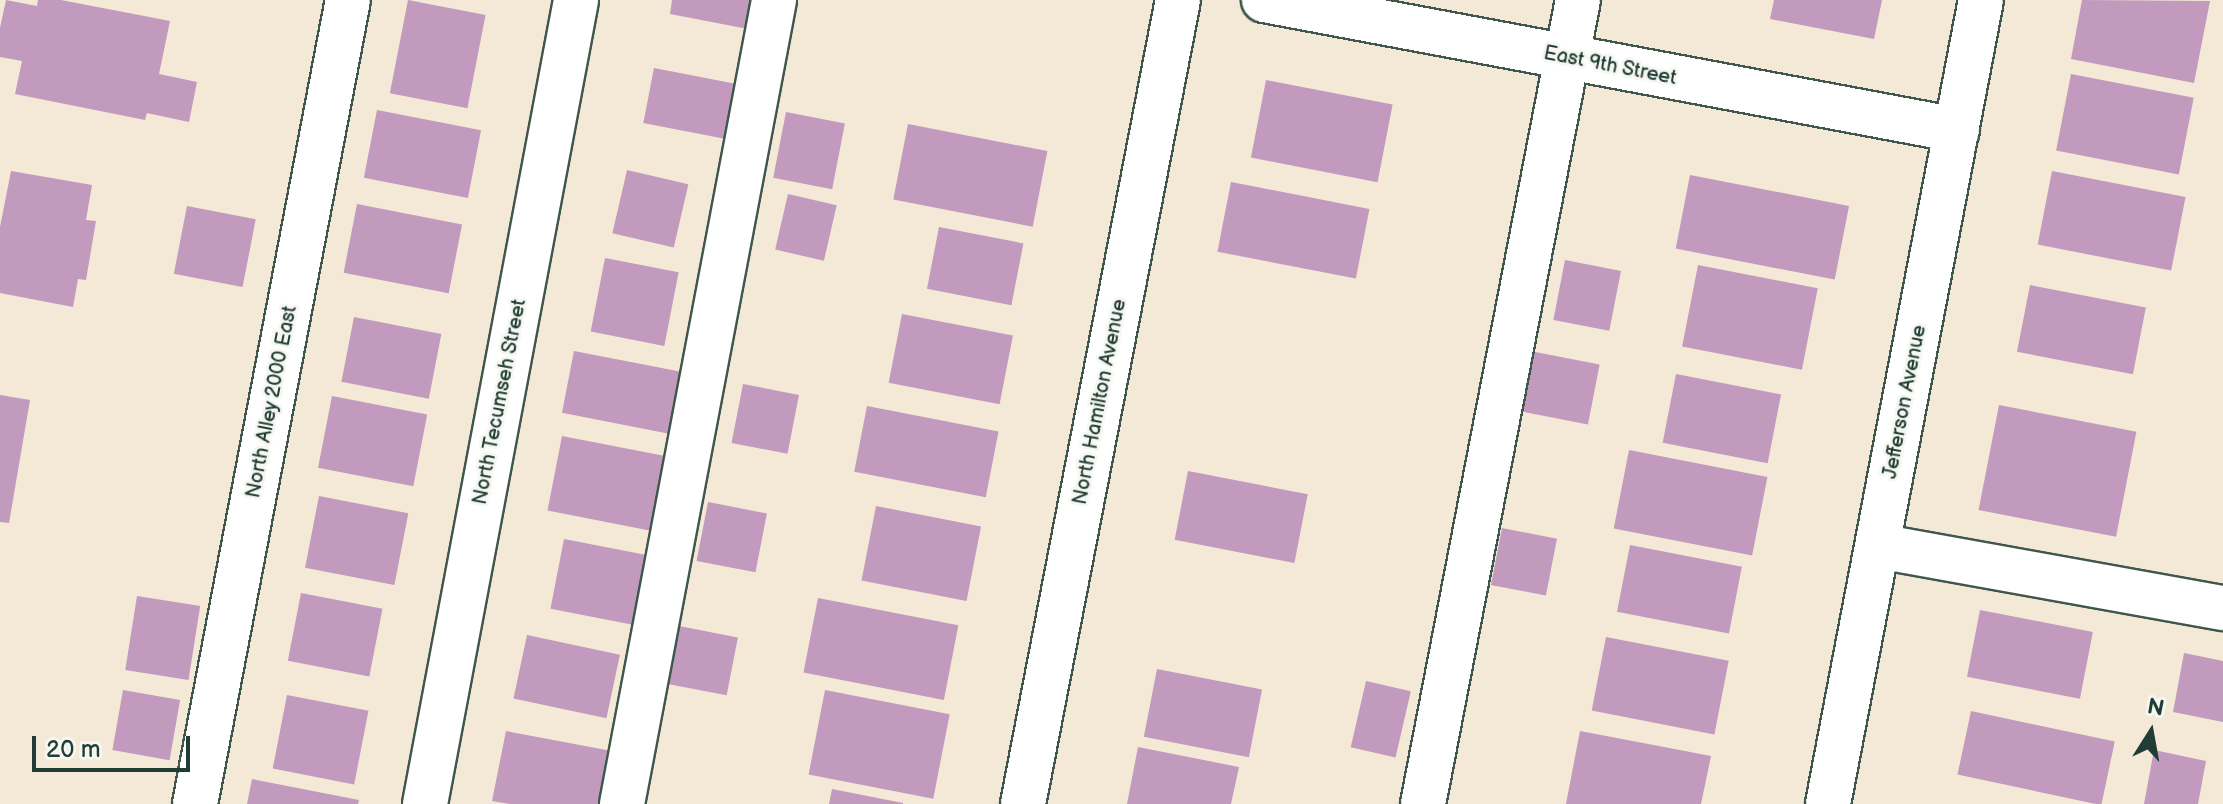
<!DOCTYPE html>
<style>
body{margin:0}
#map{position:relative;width:2223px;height:804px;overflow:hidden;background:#f4e8d7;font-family:"Balsamiq Sans",sans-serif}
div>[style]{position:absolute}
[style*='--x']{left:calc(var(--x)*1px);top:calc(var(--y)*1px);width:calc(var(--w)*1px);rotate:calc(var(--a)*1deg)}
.building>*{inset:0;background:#c19abe;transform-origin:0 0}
.roads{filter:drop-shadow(2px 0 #3f574c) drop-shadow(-2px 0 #3f574c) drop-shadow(0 2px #3f574c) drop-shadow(0 -2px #3f574c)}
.minor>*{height:44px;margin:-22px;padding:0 22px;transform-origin:22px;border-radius:22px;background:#fff}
span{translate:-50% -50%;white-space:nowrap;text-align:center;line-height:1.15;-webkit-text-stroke:6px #f6f6f2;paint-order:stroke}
.street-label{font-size:20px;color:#1f3d34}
.north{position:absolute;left:2111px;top:692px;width:80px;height:80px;-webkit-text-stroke:6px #f6f6f2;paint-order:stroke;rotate:11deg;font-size:22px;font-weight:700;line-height:32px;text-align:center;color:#1f3d34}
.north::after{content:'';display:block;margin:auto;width:28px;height:36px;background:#1f3d34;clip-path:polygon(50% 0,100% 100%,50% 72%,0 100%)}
.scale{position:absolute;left:32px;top:736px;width:158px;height:36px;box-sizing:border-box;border:4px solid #1f3d34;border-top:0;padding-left:10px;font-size:24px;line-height:28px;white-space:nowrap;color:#1f3d34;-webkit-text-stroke:6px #f6f6f2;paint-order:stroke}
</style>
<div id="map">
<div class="building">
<i style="clip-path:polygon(6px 0,37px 6px,38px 0,61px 0,170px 21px,159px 74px,197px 82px,189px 122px,147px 113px,145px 120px,15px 94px,22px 61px,0 57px,0 28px)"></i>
<i style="left:408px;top:0;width:79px;height:95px;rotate:11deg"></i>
<i style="clip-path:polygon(672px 0,754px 0,748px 29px,670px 14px)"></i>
<i style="clip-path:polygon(1774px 0,1882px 0,1874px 39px,1770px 19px)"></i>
<i style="clip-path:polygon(2082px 0,2210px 1px,2194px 83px,2071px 59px)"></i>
<i style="left:654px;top:68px;width:84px;height:56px;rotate:11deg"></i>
<i style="left:2071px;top:74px;width:125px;height:78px;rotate:11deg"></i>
<i style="left:1266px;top:80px;width:129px;height:79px;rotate:11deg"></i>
<i style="left:377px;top:110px;width:106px;height:69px;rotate:11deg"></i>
<i style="left:786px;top:112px;width:60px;height:67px;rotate:11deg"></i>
<i style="left:908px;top:124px;width:142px;height:77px;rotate:11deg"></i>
<i style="left:627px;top:170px;width:63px;height:65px;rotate:13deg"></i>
<i style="clip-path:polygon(11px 171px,92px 185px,86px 220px,96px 221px,86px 280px,78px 279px,73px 307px,0 293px,0 227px)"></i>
<i style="left:2052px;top:171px;width:136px;height:75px;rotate:11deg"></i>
<i style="left:1690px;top:175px;width:162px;height:75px;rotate:11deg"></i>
<i style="left:1231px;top:182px;width:141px;height:71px;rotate:11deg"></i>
<i style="left:788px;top:194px;width:50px;height:57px;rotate:13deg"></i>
<i style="left:357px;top:204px;width:107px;height:70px;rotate:11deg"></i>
<i style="left:187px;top:206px;width:70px;height:69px;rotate:11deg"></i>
<i style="left:939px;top:227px;width:86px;height:63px;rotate:11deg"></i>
<i style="left:605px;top:258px;width:75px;height:75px;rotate:11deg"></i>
<i style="left:1565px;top:260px;width:57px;height:61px;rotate:11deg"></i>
<i style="left:1698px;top:265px;width:122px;height:83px;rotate:11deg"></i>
<i style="left:2030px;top:285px;width:118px;height:68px;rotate:11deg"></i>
<i style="left:902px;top:314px;width:113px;height:70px;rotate:11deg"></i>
<i style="left:354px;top:317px;width:89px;height:66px;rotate:11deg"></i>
<i style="left:1525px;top:350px;width:76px;height:61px;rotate:11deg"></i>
<i style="left:574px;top:351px;width:113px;height:63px;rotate:11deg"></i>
<i style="left:1676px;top:374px;width:107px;height:70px;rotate:11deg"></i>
<i style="left:743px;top:384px;width:57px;height:60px;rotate:11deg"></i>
<i style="clip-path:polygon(0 395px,30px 400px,9px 523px,0 522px)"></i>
<i style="left:332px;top:396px;width:97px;height:73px;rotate:11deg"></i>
<i style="left:1999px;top:405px;width:140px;height:107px;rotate:11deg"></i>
<i style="left:867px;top:406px;width:134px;height:67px;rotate:11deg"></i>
<i style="left:562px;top:436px;width:109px;height:76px;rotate:11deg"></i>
<i style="left:1629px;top:450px;width:141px;height:80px;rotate:11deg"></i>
<i style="left:1188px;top:471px;width:122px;height:70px;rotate:11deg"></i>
<i style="left:319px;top:496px;width:91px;height:73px;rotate:11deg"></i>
<i style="left:708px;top:502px;width:60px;height:60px;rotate:11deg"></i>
<i style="left:876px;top:506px;width:107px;height:76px;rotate:11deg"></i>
<i style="left:1502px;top:528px;width:56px;height:58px;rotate:11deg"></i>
<i style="left:564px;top:539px;width:84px;height:71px;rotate:11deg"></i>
<i style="left:1630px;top:545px;width:114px;height:68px;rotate:11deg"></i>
<i style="left:301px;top:593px;width:83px;height:69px;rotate:11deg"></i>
<i style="left:137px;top:596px;width:64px;height:75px;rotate:9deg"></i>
<i style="left:818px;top:598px;width:143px;height:76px;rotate:11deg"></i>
<i style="left:1980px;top:610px;width:115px;height:68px;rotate:11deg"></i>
<i style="left:679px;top:626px;width:60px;height:59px;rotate:11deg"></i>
<i style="left:527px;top:635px;width:95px;height:65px;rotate:12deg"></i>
<i style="left:1606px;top:637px;width:125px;height:75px;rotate:11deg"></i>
<i style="clip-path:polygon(2184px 653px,2223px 661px,2223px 722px,2173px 712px)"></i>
<i style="left:1157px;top:669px;width:107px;height:69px;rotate:11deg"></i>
<i style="left:1366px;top:681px;width:46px;height:68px;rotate:13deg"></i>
<i style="left:123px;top:690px;width:58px;height:61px;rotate:10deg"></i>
<i style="left:825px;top:690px;width:127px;height:86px;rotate:11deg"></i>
<i style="left:287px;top:695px;width:83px;height:75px;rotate:11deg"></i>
<i style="left:1971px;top:711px;width:147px;height:65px;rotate:12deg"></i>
<i style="clip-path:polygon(506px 731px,617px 752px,607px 804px,510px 804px,492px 801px)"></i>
<i style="clip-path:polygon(1580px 731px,1711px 756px,1701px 804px,1566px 804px)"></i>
<i style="clip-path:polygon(1138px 747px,1239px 767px,1231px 804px,1127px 804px)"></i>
<i style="clip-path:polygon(2154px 750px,2206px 761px,2198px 804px,2144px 804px)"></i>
<i style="clip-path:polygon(252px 779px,359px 800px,358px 804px,247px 804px)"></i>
<i style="clip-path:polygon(832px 789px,903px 803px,903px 804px,829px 804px)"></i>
</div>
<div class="roads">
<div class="minor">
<i style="--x:1264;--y:0;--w:705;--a:10.62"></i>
<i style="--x:1878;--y:546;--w:351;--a:10.2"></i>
<i style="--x:195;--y:804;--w:818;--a:-79.23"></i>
<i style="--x:425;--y:804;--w:818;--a:-79.36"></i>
<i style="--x:622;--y:804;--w:818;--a:-79.29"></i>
<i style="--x:1023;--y:804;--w:819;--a:-79.09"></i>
<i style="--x:1423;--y:804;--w:819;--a:-79.09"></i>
<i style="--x:1828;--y:804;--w:818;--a:-79.23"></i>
</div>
</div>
<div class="street-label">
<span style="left:1610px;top:66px;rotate:11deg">East 9th Street</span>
<span style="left:272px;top:402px;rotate:-79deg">North Alley 2000 East</span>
<span style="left:500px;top:402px;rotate:-79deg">North Tecumseh Street</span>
<span style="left:1100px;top:402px;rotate:-79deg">North Hamilton Avenue</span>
<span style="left:1905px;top:402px;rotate:-79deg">Jefferson Avenue</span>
</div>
<div class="north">N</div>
<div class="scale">20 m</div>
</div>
